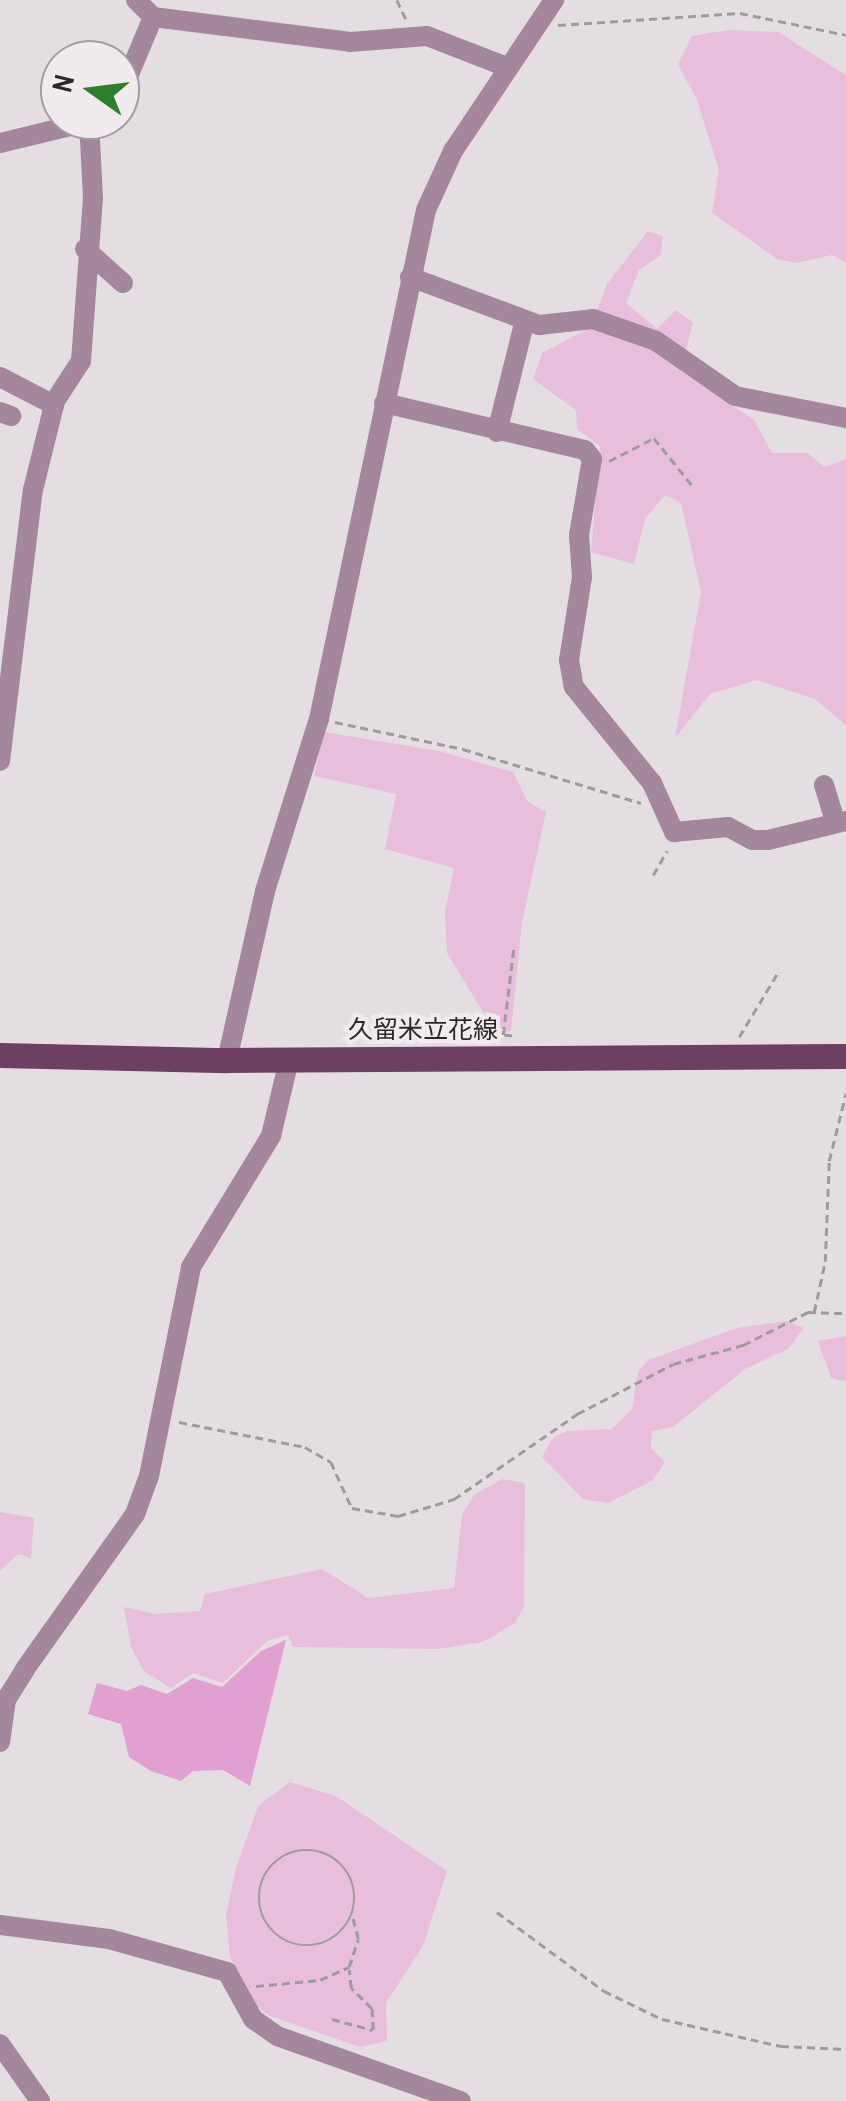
<!DOCTYPE html>
<meta charset="utf-8">
<style>
body{margin:0}
#map{position:relative;width:846px;height:2101px;overflow:hidden;background:#e4dee2;font-family:"Archivo Narrow","Noto Sans JP",sans-serif}
div>[style]{position:absolute}
[style*='--x']{left:calc(var(--x)*1px);top:calc(var(--y)*1px);width:calc(var(--w)*1px);rotate:calc(var(--a)*1deg)}
.green>*{inset:0;background:#e8bedc}
.water>*{inset:0;background:#e29fd1}
.path>*{height:2.5px;margin-top:-1.25px;transform-origin:0;background:repeating-linear-gradient(90deg,#9f9b9d 0 8px,transparent 0 13px)}
.path>.ring{margin:-1.25px;padding:0;box-sizing:content-box;background:none;border:2.5px solid #9f9b9d;border-radius:50%}
.minor>*{height:20px;margin:-10px;padding:0 10px;transform-origin:10px;border-radius:10px;background:#a4879c}
.major>*{height:25px;margin:-12.5px;padding:0 12.5px;transform-origin:12.5px;border-radius:12.5px;background:#6f3e63}
span{translate:-50% -50%;white-space:nowrap;text-align:center;line-height:1.15;-webkit-text-stroke:8px #f1ebef;paint-order:stroke}
.street-label{font-size:25px;color:#2a2829}
.north{position:absolute;left:40px;top:40px;width:100px;height:100px;box-sizing:border-box;background:#f1ebef;border:2px solid #a19da0;border-radius:50%;rotate:284deg;font-size:28px;font-weight:700;line-height:40px;text-align:center;color:#2a2829}
.north::after{content:'';display:block;margin:auto;width:35px;height:45px;background:#2d802b;clip-path:polygon(50% 0,100% 100%,50% 72%,0 100%)}
</style>
<div id="map">
<div class="green">
<i style="clip-path:polygon(728px 30px,778px 32px,846px 75px,846px 263px,832px 255px,796px 263px,777px 259px,712px 213px,719px 170px,697px 100px,678px 64px,692px 36px)"></i>
<i style="clip-path:polygon(648px 231px,663px 236px,661px 255px,639px 270px,626px 303px,657px 329px,676px 310px,693px 322px,681px 371px,754px 420px,772px 453px,808px 453px,824px 467px,846px 459px,846px 725px,815px 699px,757px 680px,710px 694px,675px 738px,701px 592px,681px 503px,665px 495px,645px 519px,634px 564px,591px 552px,600px 446px,577px 429px,576px 410px,533px 379px,542px 353px,590px 328px,607px 284px)"></i>
<i style="clip-path:polygon(324px 732px,439px 751px,513px 772px,527px 801px,546px 812px,522px 922px,511px 1031px,496px 1033px,447px 953px,445px 911px,454px 868px,385px 849px,396px 794px,314px 776px)"></i>
<i style="clip-path:polygon(786px 1321px,804px 1328px,788px 1349px,745px 1369px,673px 1427px,652px 1431px,651px 1448px,665px 1462px,653px 1480px,608px 1503px,583px 1499px,542px 1457px,553px 1438px,567px 1431px,612px 1429px,632px 1409px,638px 1372px,648px 1360px,737px 1328px)"></i>
<i style="clip-path:polygon(846px 1336px,846px 1380px,843px 1381px,831px 1378px,818px 1341px)"></i>
<i style="clip-path:polygon(502px 1479px,525px 1483px,524px 1606px,515px 1623px,483px 1642px,437px 1649px,293px 1647px,288px 1635px,267px 1641px,223px 1683px,193px 1673px,171px 1688px,144px 1671px,131px 1647px,124px 1607px,155px 1614px,200px 1611px,205px 1594px,322px 1569px,368px 1598px,454px 1588px,462px 1515px,474px 1495px)"></i>
<i style="clip-path:polygon(0 1512px,34px 1518px,31px 1558px,18px 1554px,0 1571px)"></i>
<i style="clip-path:polygon(290px 1782px,336px 1796px,447px 1871px,423px 1946px,386px 2003px,387px 2041px,360px 2047px,270px 2016px,253px 2004px,230px 1956px,226px 1915px,236px 1868px,258px 1806px)"></i>
</div>
<div class="water">
<i style="clip-path:polygon(286px 1640px,250px 1786px,223px 1770px,193px 1771px,181px 1781px,151px 1771px,129px 1757px,121px 1724px,88px 1714px,97px 1683px,127px 1691px,141px 1685px,167px 1694px,193px 1678px,222px 1687px,261px 1651px)"></i>
</div>
<div class="path">
<i style="--x:397;--y:0;--w:23;--a:65"></i>
<i style="--x:558;--y:25;--w:182;--a:-3.8"></i>
<i style="--x:740;--y:13;--w:108;--a:11.7"></i>
<i style="--x:609;--y:461;--w:51;--a:-27.1"></i>
<i style="--x:654;--y:438;--w:65;--a:51.2"></i>
<i style="--x:335;--y:722;--w:131;--a:11.9"></i>
<i style="--x:463;--y:749;--w:186;--a:16.9"></i>
<i style="--x:653;--y:875;--w:28;--a:-60"></i>
<i style="--x:512;--y:1036;--w:9;--a:-174"></i>
<i style="--x:503;--y:1035;--w:91;--a:-83"></i>
<i style="--x:739;--y:1037;--w:74;--a:-58.9"></i>
<i style="--x:814;--y:1312;--w:51;--a:-77.6"></i>
<i style="--x:825;--y:1262;--w:101;--a:-87.7"></i>
<i style="--x:829;--y:1161;--w:70;--a:-76"></i>
<i style="--x:179;--y:1422;--w:128;--a:11.2"></i>
<i style="--x:305;--y:1447;--w:30;--a:30"></i>
<i style="--x:331;--y:1462;--w:51;--a:65.5"></i>
<i style="--x:352;--y:1508;--w:47;--a:9.9"></i>
<i style="--x:398;--y:1516;--w:59;--a:-16.9"></i>
<i style="--x:454;--y:1499;--w:150;--a:-34.6"></i>
<i style="--x:577;--y:1414;--w:108;--a:-27.5"></i>
<i style="--x:673;--y:1364;--w:73;--a:-15.2"></i>
<i style="--x:743;--y:1345;--w:73;--a:-26.9"></i>
<i style="--x:808;--y:1312;--w:38;--a:2"></i>
<i class="ring" style="left:259px;top:1850px;width:93.5px;height:93.5px"></i>
<i style="--x:497;--y:1912;--w:133;--a:36.4"></i>
<i style="--x:604;--y:1991;--w:64;--a:25.8"></i>
<i style="--x:662;--y:2019;--w:122;--a:12.8"></i>
<i style="--x:781;--y:2046;--w:65;--a:2.6"></i>
<i style="--x:256;--y:1986;--w:64;--a:-5.4"></i>
<i style="--x:320;--y:1980;--w:32;--a:-24"></i>
<i style="--x:349;--y:1967;--w:29;--a:-72"></i>
<i style="--x:358;--y:1939;--w:21;--a:-104"></i>
<i style="--x:332;--y:2019;--w:42;--a:15"></i>
<i style="--x:373;--y:2030;--w:21;--a:-93"></i>
<i style="--x:372;--y:2009;--w:30;--a:-135"></i>
<i style="--x:351;--y:1988;--w:18;--a:-96"></i>
</div>
<div class="minor">
<i style="--x:136;--y:0;--w:24;--a:45"></i>
<i style="--x:153;--y:17;--w:199;--a:7.2"></i>
<i style="--x:350;--y:42;--w:77;--a:-4.5"></i>
<i style="--x:427;--y:36;--w:86;--a:21.2"></i>
<i style="--x:120;--y:96;--w:86;--a:-67.3"></i>
<i style="--x:0;--y:143;--w:98;--a:-13.6"></i>
<i style="--x:85;--y:249;--w:51;--a:41.8"></i>
<i style="--x:410;--y:277;--w:138;--a:20.4"></i>
<i style="--x:539;--y:325;--w:54;--a:-6.3"></i>
<i style="--x:593;--y:319;--w:67;--a:19.2"></i>
<i style="--x:656;--y:341;--w:96;--a:34.8"></i>
<i style="--x:735;--y:396;--w:113;--a:11.2"></i>
<i style="--x:0;--y:377;--w:61;--a:27.4"></i>
<i style="--x:384;--y:403;--w:206;--a:13.2"></i>
<i style="--x:585;--y:450;--w:11;--a:52"></i>
<i style="--x:592;--y:459;--w:77;--a:99.7"></i>
<i style="--x:579;--y:535;--w:42;--a:85.9"></i>
<i style="--x:582;--y:577;--w:84;--a:98.9"></i>
<i style="--x:569;--y:660;--w:27;--a:80"></i>
<i style="--x:574;--y:687;--w:124;--a:50.9"></i>
<i style="--x:652;--y:783;--w:54;--a:65.8"></i>
<i style="--x:674;--y:832;--w:54;--a:-5.3"></i>
<i style="--x:728;--y:827;--w:27;--a:28"></i>
<i style="--x:752;--y:840;--w:16;--a:0"></i>
<i style="--x:768;--y:840;--w:80;--a:-13.7"></i>
<i style="--x:0;--y:412;--w:12;--a:20"></i>
<i style="--x:497;--y:432;--w:115;--a:-76"></i>
<i style="--x:0;--y:761;--w:273;--a:-83.1"></i>
<i style="--x:33;--y:490;--w:92;--a:-76.1"></i>
<i style="--x:55;--y:401;--w:48;--a:-57"></i>
<i style="--x:81;--y:361;--w:162;--a:-85.8"></i>
<i style="--x:93;--y:199;--w:78;--a:-92.9"></i>
<i style="--x:824;--y:785;--w:39;--a:73"></i>
<i style="--x:227;--y:1060;--w:173;--a:-77.3"></i>
<i style="--x:265;--y:891;--w:180;--a:-72.6"></i>
<i style="--x:319;--y:719;--w:520;--a:-78.13"></i>
<i style="--x:426;--y:210;--w:65;--a:-65.4"></i>
<i style="--x:453;--y:151;--w:182;--a:-56.2"></i>
<i style="--x:0;--y:1742;--w:42;--a:-81.9"></i>
<i style="--x:6;--y:1700;--w:36;--a:-58"></i>
<i style="--x:25;--y:1669;--w:190;--a:-54.6"></i>
<i style="--x:135;--y:1514;--w:40;--a:-69.8"></i>
<i style="--x:149;--y:1476;--w:213;--a:-78.6"></i>
<i style="--x:191;--y:1267;--w:153;--a:-58.6"></i>
<i style="--x:271;--y:1136;--w:78;--a:-76.7"></i>
<i style="--x:0;--y:1925;--w:110;--a:7.3"></i>
<i style="--x:109;--y:1939;--w:123;--a:15.6"></i>
<i style="--x:227;--y:1972;--w:54;--a:61"></i>
<i style="--x:253;--y:2019;--w:29;--a:35"></i>
<i style="--x:277;--y:2036;--w:195;--a:19.5"></i>
<i style="--x:0;--y:2044;--w:70;--a:54.9"></i>
</div>
<div class="major">
<i style="--x:0;--y:1055;--w:227;--a:1.3"></i>
<i style="--x:227;--y:1060;--w:619;--a:-0.37"></i>
</div>
<div class="street-label">
<span style="left:423px;top:1029px">久留米立花線</span>
</div>
<div class="north">N</div>
</div>
